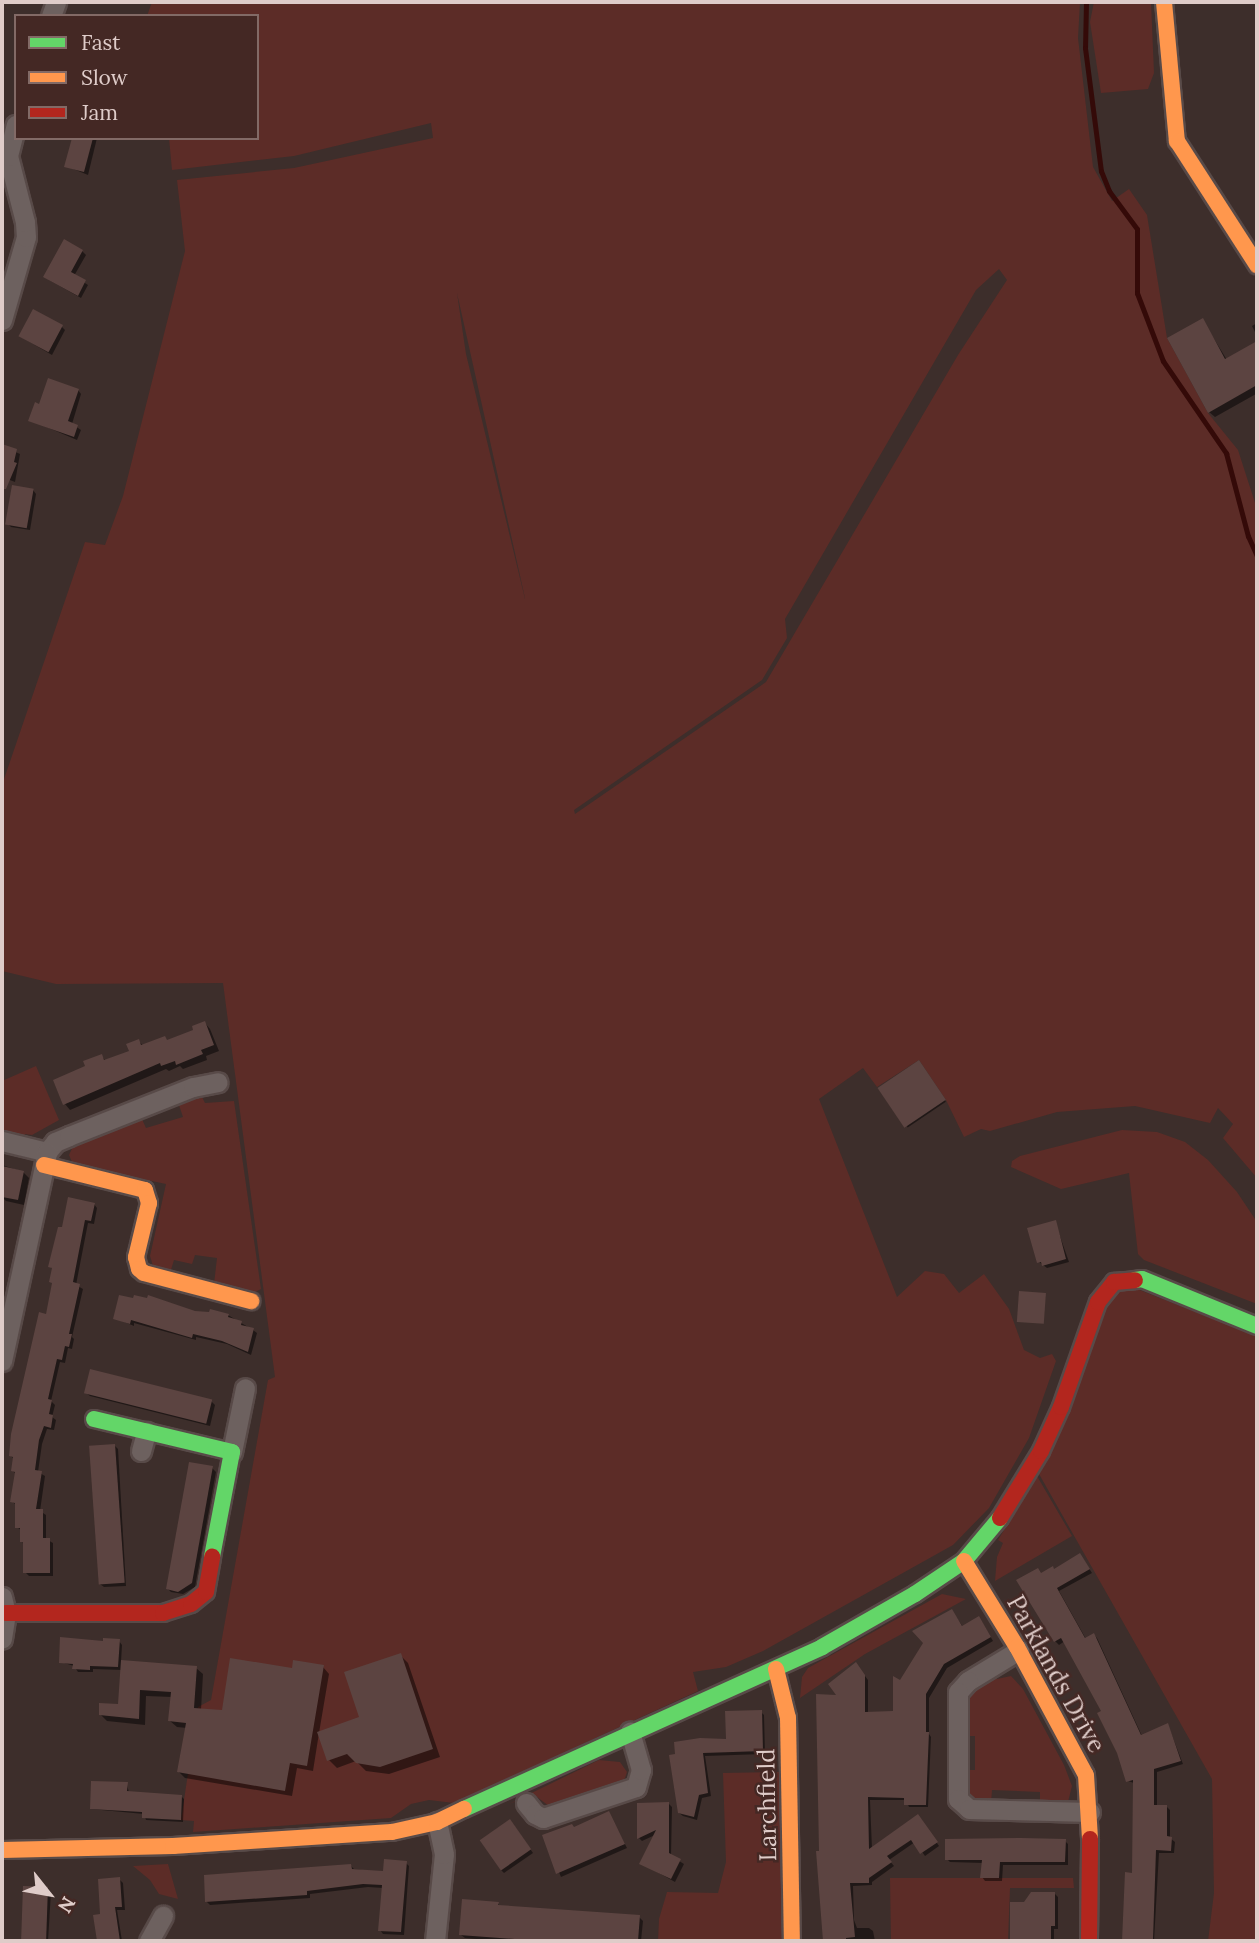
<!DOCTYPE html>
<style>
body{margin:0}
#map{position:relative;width:1259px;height:1943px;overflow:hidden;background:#3d2e2b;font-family:Lora,serif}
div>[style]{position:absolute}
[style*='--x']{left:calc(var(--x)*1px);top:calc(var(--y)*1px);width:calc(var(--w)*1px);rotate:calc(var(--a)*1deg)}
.green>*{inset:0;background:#5c2c27}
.shadow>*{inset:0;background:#0007;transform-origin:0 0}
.stream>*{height:5px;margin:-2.5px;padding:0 2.5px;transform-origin:2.5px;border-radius:2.5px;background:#340a08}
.building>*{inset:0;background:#5c4441;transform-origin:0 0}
.roads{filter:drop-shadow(2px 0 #584a48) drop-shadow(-2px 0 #584a48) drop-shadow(0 2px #584a48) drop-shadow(0 -2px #584a48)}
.street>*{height:19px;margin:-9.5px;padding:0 9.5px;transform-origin:9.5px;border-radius:9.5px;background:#6d615f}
.fast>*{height:16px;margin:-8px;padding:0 8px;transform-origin:8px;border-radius:8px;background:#63d668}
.slow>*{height:16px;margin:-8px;padding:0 8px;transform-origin:8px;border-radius:8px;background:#ff974d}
.jam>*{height:16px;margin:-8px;padding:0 8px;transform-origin:8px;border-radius:8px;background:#b3261e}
span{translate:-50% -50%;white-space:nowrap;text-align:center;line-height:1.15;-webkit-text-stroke:5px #442824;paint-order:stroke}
.street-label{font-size:24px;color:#dfccc9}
.frame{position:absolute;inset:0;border:4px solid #dfccc9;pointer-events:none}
.legend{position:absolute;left:14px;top:14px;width:245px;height:126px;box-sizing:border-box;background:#442824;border:2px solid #826a66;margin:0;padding:9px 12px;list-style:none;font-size:21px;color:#dfccc9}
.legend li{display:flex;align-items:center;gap:14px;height:35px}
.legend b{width:35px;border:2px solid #826a66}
.north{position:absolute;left:14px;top:1859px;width:70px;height:70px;-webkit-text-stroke:5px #442824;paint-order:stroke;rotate:121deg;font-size:19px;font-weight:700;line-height:28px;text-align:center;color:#dfccc9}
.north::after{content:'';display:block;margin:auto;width:24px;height:32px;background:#dfccc9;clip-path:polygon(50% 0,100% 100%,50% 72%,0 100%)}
</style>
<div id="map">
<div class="green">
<i style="clip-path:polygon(evenodd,152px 2px,1080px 2px,1078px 38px,1093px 167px,1112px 201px,1129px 189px,1147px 215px,1167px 338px,1208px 413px,1238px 450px,1257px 509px,1257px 1178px,1223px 1138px,1233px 1124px,1218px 1108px,1210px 1123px,1135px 1106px,1057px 1112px,990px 1131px,981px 1129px,964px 1137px,946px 1100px,919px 1060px,877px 1087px,863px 1068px,819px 1099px,897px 1297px,925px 1271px,944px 1274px,959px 1293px,984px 1274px,1009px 1309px,1024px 1350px,1040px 1358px,1052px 1354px,1056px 1361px,1029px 1438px,989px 1508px,953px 1545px,763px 1651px,726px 1667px,693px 1672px,698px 1691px,454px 1803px,429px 1800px,411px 1804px,391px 1818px,193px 1832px,194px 1821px,181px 1820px,198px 1707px,211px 1700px,268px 1380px,275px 1377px,223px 983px,56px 984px,2px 971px,2px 785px,85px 542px,105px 545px,123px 496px,185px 251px,177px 180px,294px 168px,433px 138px,431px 123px,294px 156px,172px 170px,169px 138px,257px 138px,257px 16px,147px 16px,152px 2px,999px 269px,1007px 280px,958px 355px,766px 682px,575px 814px,574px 810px,762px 680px,787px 638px,785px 619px,976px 290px,999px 269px,152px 2px,457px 293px,525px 598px,525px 599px,466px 354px,457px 293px)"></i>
<i style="clip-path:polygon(1094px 2px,1151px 2px,1154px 73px,1148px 89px,1101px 93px,1090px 22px)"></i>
<i style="clip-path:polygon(36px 1066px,59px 1120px,32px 1135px,25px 1134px,25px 1138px,2px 1133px,2px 1081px)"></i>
<i style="clip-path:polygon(200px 1093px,205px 1103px,234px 1101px,261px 1289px,255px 1292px,214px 1284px,217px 1258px,195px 1255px,192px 1264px,174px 1260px,170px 1273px,154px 1269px,150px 1256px,166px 1184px,81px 1166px,72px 1162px,69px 1155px,75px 1142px,141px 1117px,146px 1128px,183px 1117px,178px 1102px)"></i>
<i style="clip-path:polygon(1122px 1130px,1157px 1132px,1185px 1142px,1208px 1160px,1237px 1192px,1257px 1222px,1257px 1304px,1144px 1260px,1138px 1254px,1129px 1173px,1061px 1189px,1011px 1167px,1012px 1161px,1020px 1156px)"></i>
<i style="clip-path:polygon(1137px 1289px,1257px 1336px,1257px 1941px,1208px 1941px,1214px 1893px,1212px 1779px,1039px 1474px,1108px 1303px,1120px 1290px)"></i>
<i style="clip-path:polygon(1037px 1476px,1072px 1536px,995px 1581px,997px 1557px,1003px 1543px,998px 1540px)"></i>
<i style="clip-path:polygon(942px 1594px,966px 1599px,865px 1654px,800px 1698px,802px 1677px,808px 1668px)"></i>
<i style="clip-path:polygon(995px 1674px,997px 1679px,1011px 1676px,1023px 1689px,1064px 1765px,1072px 1786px,1068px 1802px,1040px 1804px,1040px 1792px,992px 1790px,991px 1803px,973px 1800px,965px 1794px,963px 1770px,975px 1770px,975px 1736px,964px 1736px,968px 1692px)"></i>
<i style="clip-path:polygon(599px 1760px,620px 1762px,627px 1772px,625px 1778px,620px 1783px,549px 1806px,533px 1794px,509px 1804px)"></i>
<i style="clip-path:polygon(779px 1772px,783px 1941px,658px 1941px,659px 1919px,667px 1892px,718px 1893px,726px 1862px,723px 1773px)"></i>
<i style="clip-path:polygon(168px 1864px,178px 1899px,159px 1894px,150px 1880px,133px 1866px)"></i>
<i style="clip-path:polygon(890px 1878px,1073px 1878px,1074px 1888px,1010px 1888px,1008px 1941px,891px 1941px)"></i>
</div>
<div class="shadow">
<i style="clip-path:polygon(74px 138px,97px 138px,88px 175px,66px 166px)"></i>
<i style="clip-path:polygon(82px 251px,86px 255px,74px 276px,88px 285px,81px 298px,49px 280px)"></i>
<i style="clip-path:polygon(1203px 321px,1227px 360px,1257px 343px,1257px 402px,1256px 394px,1215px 417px,1209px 412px)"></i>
<i style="clip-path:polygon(1257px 323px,1257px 336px,1252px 326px)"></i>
<i style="clip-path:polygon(61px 326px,65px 330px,52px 355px,21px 337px)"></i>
<i style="clip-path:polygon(78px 390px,81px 394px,72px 424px,81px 430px,77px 440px,30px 420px,40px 406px)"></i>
<i style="clip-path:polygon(2px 446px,20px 454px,15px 482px,2px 477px)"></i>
<i style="clip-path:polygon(33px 490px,36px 494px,30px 530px,11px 527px,7px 523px)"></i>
<i style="clip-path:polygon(205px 1023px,210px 1029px,219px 1051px,206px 1056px,207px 1060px,183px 1069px,180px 1066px,169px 1071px,166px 1069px,70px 1110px,65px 1104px,87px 1067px,101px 1056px,106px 1061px,131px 1052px,138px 1041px,144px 1046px,168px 1042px,195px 1031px)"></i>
<i style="left:919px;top:1062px;width:48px;height:46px;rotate:56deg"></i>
<i style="clip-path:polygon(2px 1165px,23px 1172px,29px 1178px,24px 1205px,6px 1201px,2px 1197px)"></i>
<i style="clip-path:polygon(94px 1204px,97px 1208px,94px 1224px,88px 1223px,76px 1285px,83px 1289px,72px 1337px,74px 1339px,72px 1349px,68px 1348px,65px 1363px,60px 1362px,51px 1401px,55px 1405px,52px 1417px,56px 1420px,54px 1430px,47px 1429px,42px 1444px,38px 1472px,45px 1476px,40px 1511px,46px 1515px,46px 1539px,53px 1543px,53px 1576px,29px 1576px,25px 1572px,22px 1531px,17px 1527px,16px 1505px,12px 1501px,16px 1474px,13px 1471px,15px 1460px,11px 1456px,54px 1284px,54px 1270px,50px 1266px,63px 1229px)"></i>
<i style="clip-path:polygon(1055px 1222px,1069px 1262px,1047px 1268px,1039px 1262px)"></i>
<i style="clip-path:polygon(195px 1313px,228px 1315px,253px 1330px,257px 1333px,251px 1355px,227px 1344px,196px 1337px,196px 1340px,134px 1323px,134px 1326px,115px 1318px)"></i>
<i style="clip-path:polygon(86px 1393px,211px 1401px,215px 1405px,210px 1426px,90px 1396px)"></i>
<i style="clip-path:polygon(114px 1445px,118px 1449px,126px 1586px,104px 1587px,100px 1584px)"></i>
<i style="clip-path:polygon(212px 1468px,216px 1472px,195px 1587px,183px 1594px,171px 1592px,168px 1589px)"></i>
<i style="clip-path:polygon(1083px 1559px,1092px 1573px,1059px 1591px,1086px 1639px,1094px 1635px,1097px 1638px,1142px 1736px,1168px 1725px,1183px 1764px,1157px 1772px,1157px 1806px,1167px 1807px,1170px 1810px,1170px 1838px,1175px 1842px,1174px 1853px,1159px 1853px,1154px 1941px,1124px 1941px,1127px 1874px,1133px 1874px,1134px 1783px,1128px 1781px,1104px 1712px,1065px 1641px,1059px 1645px,1055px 1641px,1042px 1574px)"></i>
<i style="clip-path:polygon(952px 1611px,963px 1627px,982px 1622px,993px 1641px,947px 1668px,929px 1698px,929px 1734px,931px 1737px,928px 1807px,909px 1807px,906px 1800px,870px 1800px,872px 1849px,921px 1819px,939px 1846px,925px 1856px,915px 1842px,889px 1860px,894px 1866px,872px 1882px,872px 1885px,853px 1886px,854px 1920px,857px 1928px,869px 1928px,873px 1931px,875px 1941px,824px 1941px,818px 1853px,820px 1853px,839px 1697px,859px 1668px,868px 1680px,868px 1713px,895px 1713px,901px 1683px)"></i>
<i style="clip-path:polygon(119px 1641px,122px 1645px,121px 1662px,196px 1668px,203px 1674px,201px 1710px,223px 1712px,293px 1670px,323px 1667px,329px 1674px,319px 1733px,362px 1718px,400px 1655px,408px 1663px,440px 1757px,389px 1774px,366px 1771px,356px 1761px,337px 1768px,329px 1760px,319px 1733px,313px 1771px,297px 1768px,292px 1796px,185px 1778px,179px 1772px,187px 1728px,177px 1727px,170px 1721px,172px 1697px,146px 1696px,145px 1725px,107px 1721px,101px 1715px,119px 1705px,122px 1670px,93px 1669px,93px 1672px,78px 1672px,74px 1666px,61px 1662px,105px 1643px)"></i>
<i style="clip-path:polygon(761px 1712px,764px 1715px,765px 1754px,705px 1756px,711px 1796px,702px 1798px,697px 1820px,683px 1816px,679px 1813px,671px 1756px,728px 1741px)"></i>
<i style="clip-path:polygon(127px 1784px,129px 1793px,181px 1796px,184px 1799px,183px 1822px,146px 1820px,144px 1814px,91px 1809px)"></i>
<i style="clip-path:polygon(669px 1804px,672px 1807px,671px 1856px,684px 1864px,675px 1882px,641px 1863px,655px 1835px,642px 1841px,639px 1838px)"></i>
<i style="clip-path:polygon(609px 1813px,627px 1848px,561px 1877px,544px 1836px,575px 1829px)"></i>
<i style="clip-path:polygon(513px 1824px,533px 1853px,504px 1873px,501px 1870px)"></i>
<i style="clip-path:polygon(1065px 1841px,1068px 1844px,1068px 1865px,1003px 1865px,1002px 1881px,985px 1881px,982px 1877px,983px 1863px,950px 1862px,947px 1859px)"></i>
<i style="clip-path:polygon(406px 1863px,409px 1866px,404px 1935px,383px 1934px,380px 1930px,383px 1888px,368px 1887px,310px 1894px,310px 1898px,210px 1905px,206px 1901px,351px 1866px,354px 1869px,385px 1873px)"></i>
<i style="clip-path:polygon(119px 1879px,123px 1883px,125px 1910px,117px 1910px,122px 1941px,99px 1941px,95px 1917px,102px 1916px)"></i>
<i style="clip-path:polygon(47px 1888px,51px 1892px,48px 1941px,21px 1941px)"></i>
<i style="clip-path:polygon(1055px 1894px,1058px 1897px,1058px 1929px,1054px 1929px,1054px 1941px,1012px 1941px,1012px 1904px,1024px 1904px)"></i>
<i style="clip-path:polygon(498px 1904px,501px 1907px,639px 1917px,643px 1921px,641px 1941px,498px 1941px,465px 1938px,461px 1935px)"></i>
</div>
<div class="stream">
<i style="--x:1086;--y:2;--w:46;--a:91.2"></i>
<i style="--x:1085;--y:48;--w:124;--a:82.6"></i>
<i style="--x:1101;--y:171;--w:22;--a:68"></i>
<i style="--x:1109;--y:191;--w:47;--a:53.6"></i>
<i style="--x:1137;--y:229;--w:64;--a:90"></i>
<i style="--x:1137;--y:293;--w:73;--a:69.1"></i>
<i style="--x:1163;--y:361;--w:112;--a:55.6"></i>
<i style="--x:1226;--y:453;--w:86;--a:75.2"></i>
<i style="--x:1248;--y:536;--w:22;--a:66"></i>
</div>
<div class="building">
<i style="clip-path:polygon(72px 138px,93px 138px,84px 172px,64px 167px)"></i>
<i style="clip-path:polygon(64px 239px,83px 250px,71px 272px,86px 280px,78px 296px,43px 277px)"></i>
<i style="left:33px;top:309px;width:34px;height:31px;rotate:28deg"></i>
<i style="clip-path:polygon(1203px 318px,1225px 359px,1257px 341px,1257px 385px,1208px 413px,1167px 338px)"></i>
<i style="clip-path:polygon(48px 378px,79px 389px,68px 421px,78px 425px,74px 437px,28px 421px,35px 402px,39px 404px)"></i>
<i style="clip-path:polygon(2px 444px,17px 449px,14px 462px,17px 463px,6px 489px,2px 489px)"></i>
<i style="left:12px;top:485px;width:22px;height:40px;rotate:10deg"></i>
<i style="clip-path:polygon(205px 1021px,214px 1045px,201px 1050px,203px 1054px,176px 1065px,175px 1061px,161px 1066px,160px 1063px,63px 1105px,53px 1080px,85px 1066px,83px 1061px,102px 1054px,104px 1060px,129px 1051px,126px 1044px,139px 1039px,141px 1045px,165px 1036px,167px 1040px,193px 1030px,192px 1026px)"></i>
<i style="left:919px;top:1060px;width:48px;height:50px;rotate:56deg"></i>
<i style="clip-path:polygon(2px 1166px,24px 1171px,18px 1200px,2px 1197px)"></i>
<i style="clip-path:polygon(68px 1197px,95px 1203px,91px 1221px,85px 1220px,73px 1282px,80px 1284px,69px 1334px,72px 1334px,69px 1347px,65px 1346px,62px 1360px,57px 1359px,48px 1399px,52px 1400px,49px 1414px,53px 1415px,51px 1428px,44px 1426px,39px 1440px,35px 1470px,42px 1471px,36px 1509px,43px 1509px,43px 1538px,50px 1538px,50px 1573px,23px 1573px,23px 1542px,20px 1542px,20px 1528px,15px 1528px,15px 1503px,10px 1502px,15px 1472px,11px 1471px,13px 1457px,9px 1456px,11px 1434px,39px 1312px,46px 1314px,52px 1283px,49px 1282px,52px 1268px,48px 1267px,58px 1227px,62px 1227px)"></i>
<i style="clip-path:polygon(1056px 1220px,1066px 1259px,1042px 1266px,1041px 1262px,1037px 1263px,1027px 1228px)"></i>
<i style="left:1019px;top:1291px;width:27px;height:31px;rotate:4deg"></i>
<i style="clip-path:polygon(119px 1295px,133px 1298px,134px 1295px,147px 1298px,148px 1295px,195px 1311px,209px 1312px,210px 1309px,229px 1314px,228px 1317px,242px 1321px,241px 1325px,254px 1328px,248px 1352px,222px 1341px,193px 1334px,192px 1338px,131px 1320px,130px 1324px,113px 1319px)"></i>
<i style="left:90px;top:1369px;width:126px;height:25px;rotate:14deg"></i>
<i style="left:115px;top:1444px;width:139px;height:26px;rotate:86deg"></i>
<i style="clip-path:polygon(189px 1462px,213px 1466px,192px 1583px,178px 1592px,166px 1589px)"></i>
<i style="clip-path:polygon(1080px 1553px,1090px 1569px,1057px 1588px,1085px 1638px,1094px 1633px,1141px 1735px,1168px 1723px,1181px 1761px,1154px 1769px,1154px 1805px,1167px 1805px,1167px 1836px,1172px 1837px,1171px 1851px,1156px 1850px,1153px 1940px,1122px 1941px,1125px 1872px,1132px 1873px,1133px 1780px,1126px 1782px,1117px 1753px,1097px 1713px,1101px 1711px,1061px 1638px,1054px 1642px,1016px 1580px,1038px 1568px,1041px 1573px,1053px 1566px,1054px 1569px)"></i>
<i style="clip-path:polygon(952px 1609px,962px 1626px,979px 1616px,991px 1637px,944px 1664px,926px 1694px,926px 1732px,929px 1732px,926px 1805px,904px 1805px,904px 1798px,868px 1797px,869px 1849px,918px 1814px,938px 1842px,920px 1854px,911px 1840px,887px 1856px,892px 1862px,869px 1878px,869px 1883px,850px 1883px,855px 1937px,846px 1938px,846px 1941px,823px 1941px,816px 1851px,819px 1851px,816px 1694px,836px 1695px,828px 1684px,856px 1662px,865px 1675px,865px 1712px,893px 1711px,893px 1676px,900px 1680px,923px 1643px,912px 1631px)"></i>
<i style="clip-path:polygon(60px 1637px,103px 1641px,103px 1638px,120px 1639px,118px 1667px,90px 1666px,90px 1670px,72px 1669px,73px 1664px,59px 1663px)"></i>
<i style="clip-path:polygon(401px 1653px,433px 1749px,380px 1767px,356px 1763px,347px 1754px,327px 1761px,317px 1732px,359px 1717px,344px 1672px)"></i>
<i style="clip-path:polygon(230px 1658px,292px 1668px,293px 1660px,324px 1665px,307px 1766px,290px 1763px,285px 1791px,177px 1772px,186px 1723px,168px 1721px,171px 1692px,140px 1690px,139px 1719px,99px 1715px,99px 1703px,118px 1704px,121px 1660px,197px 1666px,194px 1708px,222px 1710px)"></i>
<i style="clip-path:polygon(762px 1710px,763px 1751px,703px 1753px,708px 1793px,699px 1795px,694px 1817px,678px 1813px,669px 1755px,675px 1754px,674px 1742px,700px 1738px,726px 1739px,725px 1711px)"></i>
<i style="clip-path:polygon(91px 1781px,128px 1782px,127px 1791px,182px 1795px,181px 1820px,142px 1818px,142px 1812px,90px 1809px)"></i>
<i style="clip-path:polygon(669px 1802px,669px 1853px,681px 1859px,671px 1879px,639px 1864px,656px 1830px,637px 1839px,637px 1803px)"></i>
<i style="clip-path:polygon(609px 1811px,625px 1844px,556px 1874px,542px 1835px,572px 1824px,574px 1827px)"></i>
<i style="left:510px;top:1819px;width:37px;height:37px;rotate:55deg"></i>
<i style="clip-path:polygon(1021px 1838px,1066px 1839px,1065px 1862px,1000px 1862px,999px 1878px,980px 1878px,982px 1860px,945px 1860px,945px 1839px)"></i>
<i style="clip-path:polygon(384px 1859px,407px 1861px,401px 1932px,378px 1931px,382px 1885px,363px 1884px,307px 1891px,307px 1895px,205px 1902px,204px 1875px,351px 1864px,352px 1869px,383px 1871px)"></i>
<i style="clip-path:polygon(120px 1877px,122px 1907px,115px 1907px,120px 1941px,97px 1941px,93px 1915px,100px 1914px,98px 1879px)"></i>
<i style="left:23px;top:1886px;width:25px;height:55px;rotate:2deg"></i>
<i style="clip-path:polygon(1031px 1892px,1055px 1892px,1055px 1926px,1051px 1926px,1051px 1941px,1010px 1941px,1010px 1902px,1024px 1902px)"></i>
<i style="clip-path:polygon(462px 1899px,499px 1902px,498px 1905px,640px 1915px,638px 1941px,542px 1941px,459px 1935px)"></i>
</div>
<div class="roads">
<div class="street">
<i style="--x:51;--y:16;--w:15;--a:-70"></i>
<i style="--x:2;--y:320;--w:86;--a:-73.9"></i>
<i style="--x:26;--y:237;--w:15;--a:-94"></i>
<i style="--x:25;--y:222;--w:68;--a:-104.4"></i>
<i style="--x:8;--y:156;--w:32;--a:-76"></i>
<i style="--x:2;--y:1141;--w:46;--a:13.7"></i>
<i style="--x:47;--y:1152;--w:13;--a:-51"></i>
<i style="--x:55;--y:1142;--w:15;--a:-23"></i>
<i style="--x:69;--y:1136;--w:133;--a:-21.6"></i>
<i style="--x:193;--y:1087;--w:25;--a:-11"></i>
<i style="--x:2;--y:1361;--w:213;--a:-77.8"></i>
<i style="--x:141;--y:1451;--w:20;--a:-75"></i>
<i style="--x:232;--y:1452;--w:65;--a:-78.5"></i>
<i style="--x:2;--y:1597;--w:16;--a:76"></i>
<i style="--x:6;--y:1613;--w:26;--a:99"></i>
<i style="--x:1019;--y:1650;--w:60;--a:148.7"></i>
<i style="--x:968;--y:1681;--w:15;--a:132"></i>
<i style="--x:958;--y:1692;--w:107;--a:90"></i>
<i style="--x:958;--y:1799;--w:15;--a:42"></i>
<i style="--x:969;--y:1809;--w:121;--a:1.4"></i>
<i style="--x:526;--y:1803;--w:14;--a:51"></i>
<i style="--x:535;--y:1814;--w:9;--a:27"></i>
<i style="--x:543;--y:1818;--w:98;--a:-18.4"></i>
<i style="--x:636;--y:1787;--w:18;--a:-74"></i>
<i style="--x:641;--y:1770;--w:40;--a:-106"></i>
<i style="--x:149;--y:1941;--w:29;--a:-61"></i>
<i style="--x:435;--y:1941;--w:87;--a:-84.1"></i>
<i style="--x:444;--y:1854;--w:33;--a:-102"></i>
</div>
<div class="fast">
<i style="--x:1135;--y:1280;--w:7;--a:-8"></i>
<i style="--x:1142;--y:1279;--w:124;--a:22.2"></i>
<i style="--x:94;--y:1419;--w:142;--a:13.4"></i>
<i style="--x:232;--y:1452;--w:107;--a:100.8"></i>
<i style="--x:464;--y:1809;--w:393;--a:-24.3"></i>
<i style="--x:822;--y:1647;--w:107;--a:-29.7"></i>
<i style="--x:915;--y:1594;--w:59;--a:-34"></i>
<i style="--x:964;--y:1561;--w:56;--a:-50.1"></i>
</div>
<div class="slow">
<i style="--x:1164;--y:2;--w:140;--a:84.7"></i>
<i style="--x:1177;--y:141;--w:148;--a:57.2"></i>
<i style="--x:44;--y:1165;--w:104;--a:13.9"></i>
<i style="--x:145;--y:1190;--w:14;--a:73"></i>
<i style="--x:149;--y:1203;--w:56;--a:103.5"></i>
<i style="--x:136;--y:1257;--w:12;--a:76"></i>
<i style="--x:139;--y:1269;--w:6;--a:39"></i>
<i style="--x:144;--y:1273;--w:111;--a:14.7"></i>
<i style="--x:964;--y:1561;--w:101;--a:58.4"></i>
<i style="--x:1017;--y:1647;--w:145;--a:61.7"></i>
<i style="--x:1086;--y:1775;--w:64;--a:86.4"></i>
<i style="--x:776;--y:1669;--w:50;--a:76.2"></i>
<i style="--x:788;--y:1718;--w:223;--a:89"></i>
<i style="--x:2;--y:1850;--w:171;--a:-1.3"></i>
<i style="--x:173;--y:1846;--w:219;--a:-3.7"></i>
<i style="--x:392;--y:1832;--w:46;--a:-12.5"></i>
<i style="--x:437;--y:1822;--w:30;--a:-26"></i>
</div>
<div class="jam">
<i style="--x:1000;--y:1518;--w:79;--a:-58.5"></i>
<i style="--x:1041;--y:1451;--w:48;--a:-65.6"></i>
<i style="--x:1061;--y:1407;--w:111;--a:-70.6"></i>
<i style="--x:1098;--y:1302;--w:26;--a:-51"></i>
<i style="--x:1114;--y:1282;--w:21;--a:-5"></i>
<i style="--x:6;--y:1613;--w:157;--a:0"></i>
<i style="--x:163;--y:1613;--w:29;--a:-18"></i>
<i style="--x:191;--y:1604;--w:19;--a:-39"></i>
<i style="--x:206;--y:1592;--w:36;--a:-80"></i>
<i style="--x:1089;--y:1941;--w:102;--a:-89.4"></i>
</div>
</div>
<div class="street-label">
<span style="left:1056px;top:1674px;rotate:61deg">Parklands Drive</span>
<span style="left:767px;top:1805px;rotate:-91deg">Larchfield</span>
</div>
<div class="frame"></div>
<ul class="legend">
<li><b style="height:9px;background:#63d668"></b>Fast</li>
<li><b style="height:9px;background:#ff974d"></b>Slow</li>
<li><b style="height:9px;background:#b3261e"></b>Jam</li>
</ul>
<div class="north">N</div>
</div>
